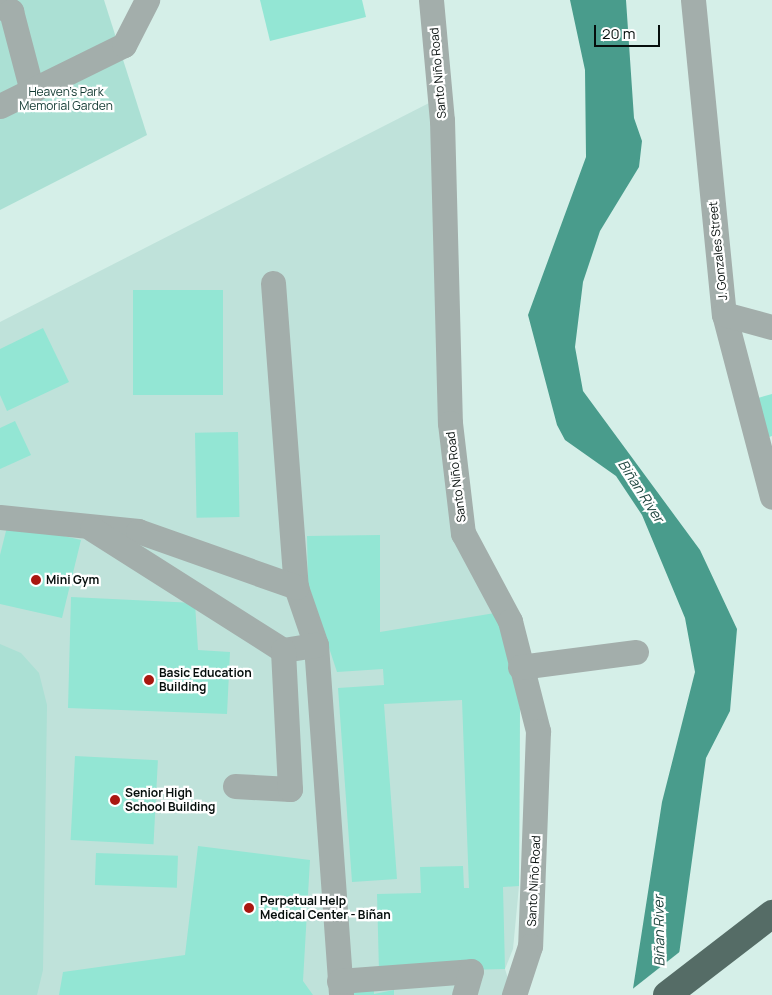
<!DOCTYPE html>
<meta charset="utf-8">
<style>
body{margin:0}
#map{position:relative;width:772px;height:995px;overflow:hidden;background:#d5efe8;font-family:Manrope,sans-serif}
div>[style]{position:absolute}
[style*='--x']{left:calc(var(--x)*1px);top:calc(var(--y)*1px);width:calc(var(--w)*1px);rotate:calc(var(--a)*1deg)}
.built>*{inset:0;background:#bfe2da}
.green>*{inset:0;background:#abe0d4}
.water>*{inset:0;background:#499c8c}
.pier>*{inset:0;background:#d5efe8}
.building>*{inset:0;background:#93e6d4;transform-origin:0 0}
.minor>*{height:25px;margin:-12.5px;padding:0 12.5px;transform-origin:12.5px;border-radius:12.5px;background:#a3aeab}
.highway>*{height:28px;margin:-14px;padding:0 14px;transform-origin:14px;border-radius:14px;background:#556c66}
.dots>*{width:14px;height:14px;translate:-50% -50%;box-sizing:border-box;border:2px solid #fff;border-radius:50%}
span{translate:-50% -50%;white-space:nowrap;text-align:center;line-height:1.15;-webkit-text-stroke:4.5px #fff;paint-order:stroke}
.street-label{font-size:12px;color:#060e0c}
.park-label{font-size:12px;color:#113831}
.poi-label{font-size:12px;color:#060e0c;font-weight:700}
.left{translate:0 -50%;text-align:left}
.water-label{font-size:14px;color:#214740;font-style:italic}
.scale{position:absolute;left:594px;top:25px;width:66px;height:22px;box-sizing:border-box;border:2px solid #060e0c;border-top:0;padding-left:6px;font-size:15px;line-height:18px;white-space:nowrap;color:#060e0c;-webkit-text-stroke:4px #fff;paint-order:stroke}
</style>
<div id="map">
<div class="built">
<i style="clip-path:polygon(431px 102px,440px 421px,501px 612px,520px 708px,519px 886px,513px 949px,505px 969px,513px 995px,0 995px,0 322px)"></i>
</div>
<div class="green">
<i style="clip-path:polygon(0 0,104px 0,147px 135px,0 210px)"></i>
<i style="clip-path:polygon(0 644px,21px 653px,39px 673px,47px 705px,43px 970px,37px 995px,0 995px)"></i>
</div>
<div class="water">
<i style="clip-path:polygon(570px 0,626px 0,634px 118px,642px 141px,639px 167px,600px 231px,583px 282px,575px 347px,583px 391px,700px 550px,737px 629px,730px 711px,706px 758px,678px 962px,632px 995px,662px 802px,695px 672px,685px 618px,642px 515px,616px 476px,565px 440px,557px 425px,528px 315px,586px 157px,585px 70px)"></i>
</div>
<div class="pier">
<i style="clip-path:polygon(682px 950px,683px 995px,630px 995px,630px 991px)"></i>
</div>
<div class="building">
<i style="clip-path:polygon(260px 0,362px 0,366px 17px,270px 41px)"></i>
<i style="left:223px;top:290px;width:105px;height:90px;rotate:90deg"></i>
<i style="clip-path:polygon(43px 328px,69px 382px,7px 411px,0 395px,0 349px)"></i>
<i style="clip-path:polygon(772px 394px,772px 436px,769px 437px,758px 398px)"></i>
<i style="clip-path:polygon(15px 421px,31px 455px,0 469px,0 428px)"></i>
<i style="left:238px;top:432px;width:85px;height:43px;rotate:89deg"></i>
<i style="clip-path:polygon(8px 523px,81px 540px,62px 618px,0 604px,0 555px)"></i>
<i style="clip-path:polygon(380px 535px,380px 632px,501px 612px,520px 708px,519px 886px,503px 887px,505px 969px,379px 972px,377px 894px,421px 893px,420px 867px,463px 866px,464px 888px,469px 888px,462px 700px,384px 704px,397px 879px,352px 882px,338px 688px,384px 685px,383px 669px,337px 672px,308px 584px,307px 536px)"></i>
<i style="clip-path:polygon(71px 597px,195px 603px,198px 650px,230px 652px,227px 714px,68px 708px)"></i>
<i style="left:75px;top:756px;width:83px;height:84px;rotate:3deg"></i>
<i style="clip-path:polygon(198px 846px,310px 860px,303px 981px,313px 995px,59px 995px,63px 972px,185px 955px)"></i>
<i style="left:96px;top:853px;width:82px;height:32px;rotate:2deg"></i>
<i style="left:351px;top:988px;width:23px;height:7px"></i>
<i style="clip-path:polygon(394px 990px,394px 995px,374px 995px,374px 994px)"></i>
</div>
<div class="minor">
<i style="--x:431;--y:0;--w:121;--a:84.8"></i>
<i style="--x:442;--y:120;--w:303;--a:88.5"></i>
<i style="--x:450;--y:423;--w:111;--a:83.3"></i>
<i style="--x:463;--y:533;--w:100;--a:61.9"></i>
<i style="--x:510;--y:621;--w:114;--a:75.7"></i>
<i style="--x:538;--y:731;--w:215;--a:92.1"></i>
<i style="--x:530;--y:946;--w:52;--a:108.1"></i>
<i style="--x:693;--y:0;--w:316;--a:84.4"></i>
<i style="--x:724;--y:314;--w:189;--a:75.3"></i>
<i style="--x:0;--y:7;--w:12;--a:20"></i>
<i style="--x:11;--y:11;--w:83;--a:75.3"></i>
<i style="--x:0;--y:106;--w:138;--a:-26.2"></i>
<i style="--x:124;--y:45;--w:51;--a:-62.9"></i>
<i style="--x:273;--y:283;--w:305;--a:85.7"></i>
<i style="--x:296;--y:587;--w:61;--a:71"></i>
<i style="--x:316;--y:645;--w:351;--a:85.9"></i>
<i style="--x:724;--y:314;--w:50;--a:15.2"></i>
<i style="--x:0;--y:517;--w:139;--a:5.8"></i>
<i style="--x:138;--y:531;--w:168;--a:19.5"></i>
<i style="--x:92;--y:529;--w:226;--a:32.4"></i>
<i style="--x:283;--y:650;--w:33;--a:-9"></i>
<i style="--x:520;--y:667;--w:117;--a:-7.4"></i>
<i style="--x:235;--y:786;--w:55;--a:3.1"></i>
<i style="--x:290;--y:789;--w:139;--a:-92.9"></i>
<i style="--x:339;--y:981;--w:132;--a:-4.3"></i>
<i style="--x:471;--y:971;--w:25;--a:106"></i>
</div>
<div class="highway">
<i style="--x:667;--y:995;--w:133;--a:-37.6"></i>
</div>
<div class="dots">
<i style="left:36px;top:580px;background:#a91710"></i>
<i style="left:149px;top:680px;background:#a91710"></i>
<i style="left:115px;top:800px;background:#a91710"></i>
<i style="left:249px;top:908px;background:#a91710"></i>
</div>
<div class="street-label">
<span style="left:438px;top:73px;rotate:-95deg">Santo Niño Road</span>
<span style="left:718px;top:251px;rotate:-96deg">J. Gonzales Street</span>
<span style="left:456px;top:477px;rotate:-97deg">Santo Niño Road</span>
<span style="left:534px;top:881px;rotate:-87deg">Santo Niño Road</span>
</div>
<div class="park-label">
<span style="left:66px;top:99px">Heaven's Park<br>Memorial Garden</span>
</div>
<div class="poi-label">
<span class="left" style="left:46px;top:580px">Mini Gym</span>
<span class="left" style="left:159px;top:680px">Basic Education<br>Building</span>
<span class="left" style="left:125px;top:800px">Senior High<br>School Building</span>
<span class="left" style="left:260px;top:908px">Perpetual Help<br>Medical Center - Biñan</span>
</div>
<div class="water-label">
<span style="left:641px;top:491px;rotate:57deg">Biñan River</span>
<span style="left:659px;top:931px;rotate:-91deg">Biñan River</span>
</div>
<div class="scale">20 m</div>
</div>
